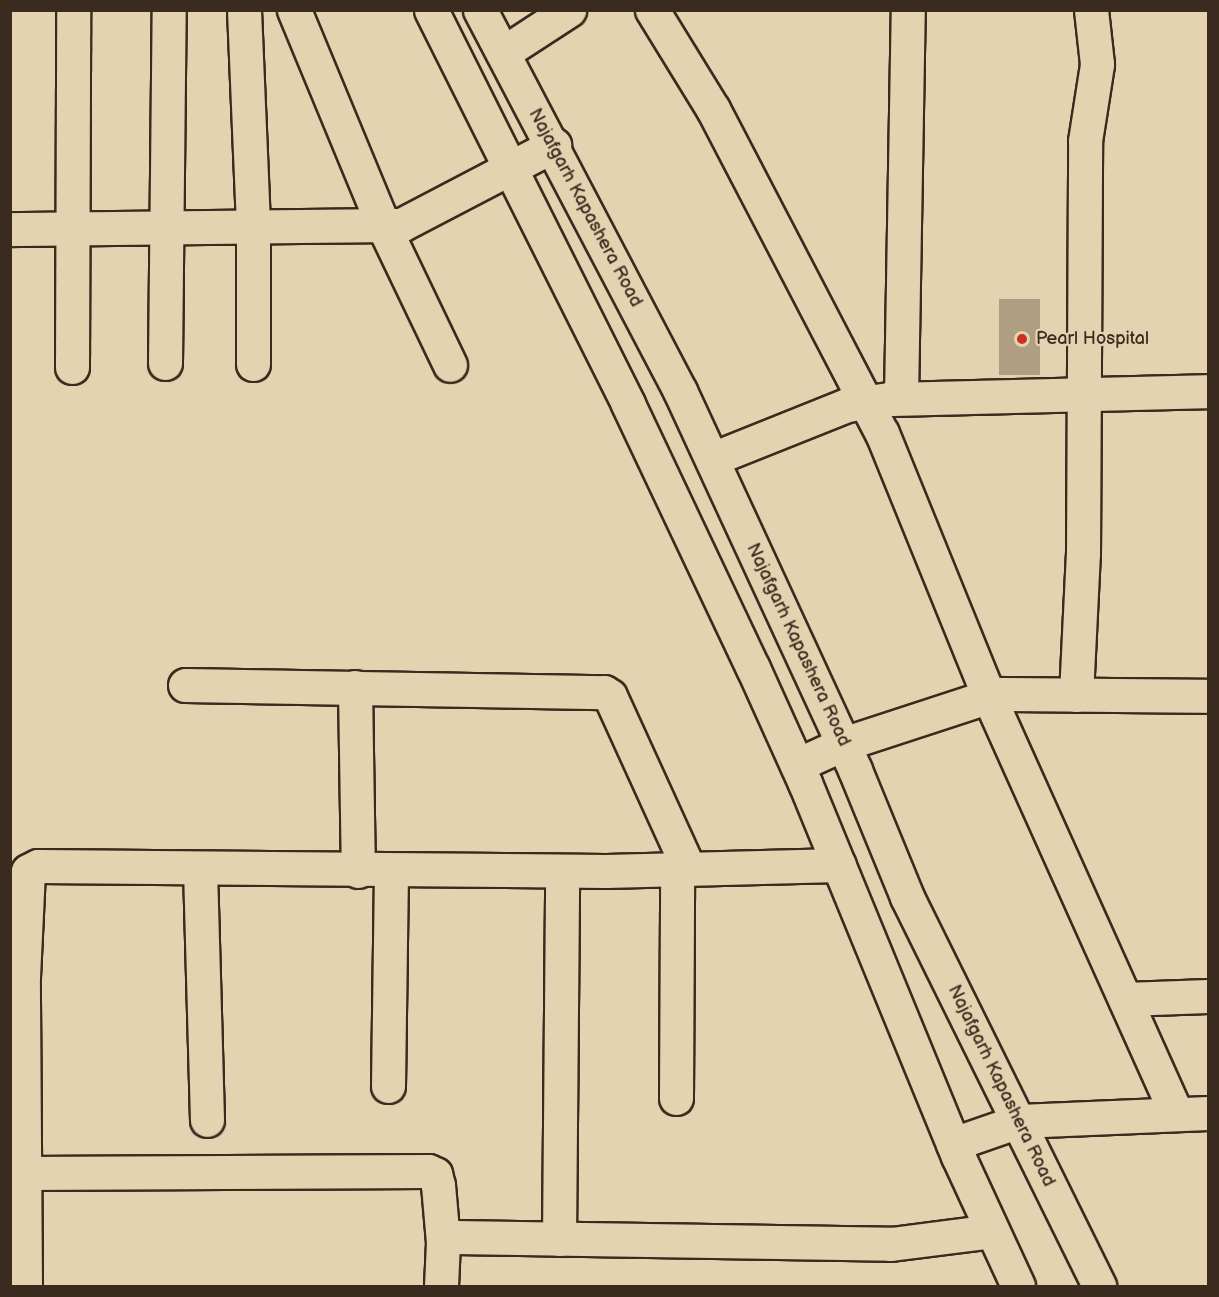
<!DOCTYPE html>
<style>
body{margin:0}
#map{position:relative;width:1219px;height:1297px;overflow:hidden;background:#e4d2b0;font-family:"Balsamiq Sans",sans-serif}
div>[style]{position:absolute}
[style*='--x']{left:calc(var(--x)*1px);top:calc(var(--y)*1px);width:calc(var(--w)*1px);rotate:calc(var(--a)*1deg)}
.building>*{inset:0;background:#b09e83;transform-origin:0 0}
.roads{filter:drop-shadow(2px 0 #3b2a1e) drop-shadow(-2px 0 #3b2a1e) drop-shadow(0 2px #3b2a1e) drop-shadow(0 -2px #3b2a1e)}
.minor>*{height:33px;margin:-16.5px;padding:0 16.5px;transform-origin:16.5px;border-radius:16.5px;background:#e4d2b0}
.major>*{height:33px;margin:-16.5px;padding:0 16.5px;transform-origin:16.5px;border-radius:16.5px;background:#e4d2b0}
.dots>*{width:16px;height:16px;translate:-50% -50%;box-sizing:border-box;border:3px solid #e4d2b0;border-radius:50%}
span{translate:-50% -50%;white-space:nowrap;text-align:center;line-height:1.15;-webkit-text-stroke:4.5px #e4d2b0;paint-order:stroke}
.street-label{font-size:18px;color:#3b2a1e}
.poi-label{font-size:18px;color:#3b2a1e}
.left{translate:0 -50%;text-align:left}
.frame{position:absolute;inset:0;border:12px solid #3b2a1e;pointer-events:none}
</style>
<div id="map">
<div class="building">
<i style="left:999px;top:299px;width:41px;height:76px"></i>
</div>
<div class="roads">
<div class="minor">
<i style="--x:244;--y:10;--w:219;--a:87.6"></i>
<i style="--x:253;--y:229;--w:135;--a:90"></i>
<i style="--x:294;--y:10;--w:233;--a:67.5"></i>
<i style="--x:383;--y:225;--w:155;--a:64.4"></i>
<i style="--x:652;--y:10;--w:116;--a:58.4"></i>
<i style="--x:713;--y:109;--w:365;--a:62.5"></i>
<i style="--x:882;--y:433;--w:285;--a:67.9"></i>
<i style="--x:989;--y:697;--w:457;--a:65.8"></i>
<i style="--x:503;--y:53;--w:79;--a:-33.1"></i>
<i style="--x:10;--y:229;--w:391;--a:-0.6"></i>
<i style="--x:401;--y:225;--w:173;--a:-27.6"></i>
<i style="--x:165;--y:363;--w:353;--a:-89.4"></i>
<i style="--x:72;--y:367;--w:357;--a:-89.8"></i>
<i style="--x:901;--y:398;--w:388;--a:-89"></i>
<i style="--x:712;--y:459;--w:145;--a:-21.8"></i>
<i style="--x:847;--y:405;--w:42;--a:-8.1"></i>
<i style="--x:889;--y:399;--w:319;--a:-1.4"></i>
<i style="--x:185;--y:685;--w:419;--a:1"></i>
<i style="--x:604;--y:692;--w:7;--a:34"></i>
<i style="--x:610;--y:696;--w:190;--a:65.5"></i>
<i style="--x:355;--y:687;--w:184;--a:89.1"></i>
<i style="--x:1076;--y:695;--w:141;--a:-87.2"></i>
<i style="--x:1083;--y:554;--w:413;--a:-89.7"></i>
<i style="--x:1085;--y:141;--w:78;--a:-81.1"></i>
<i style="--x:1097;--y:64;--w:54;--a:-96.3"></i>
<i style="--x:797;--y:765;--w:51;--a:-24.5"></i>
<i style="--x:843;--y:744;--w:161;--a:-18.1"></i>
<i style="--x:996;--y:694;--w:212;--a:0.5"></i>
<i style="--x:200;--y:869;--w:251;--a:88.4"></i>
<i style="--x:1125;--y:999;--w:83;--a:-2.1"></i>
<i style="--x:388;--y:1086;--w:216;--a:-89.2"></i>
<i style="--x:676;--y:1098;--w:228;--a:-89.7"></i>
<i style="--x:953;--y:1144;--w:70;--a:-19.2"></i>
<i style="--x:1019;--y:1121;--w:189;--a:-2.4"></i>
<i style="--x:23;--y:1173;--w:405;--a:-0.3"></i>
<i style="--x:428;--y:1171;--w:8;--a:23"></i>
<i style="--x:435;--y:1174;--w:11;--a:75"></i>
<i style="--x:438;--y:1185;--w:57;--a:85"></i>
<i style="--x:559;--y:1239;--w:368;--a:-89.5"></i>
<i style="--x:25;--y:1286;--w:309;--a:-90.4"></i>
<i style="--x:23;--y:977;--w:106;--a:-87.3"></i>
<i style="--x:28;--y:871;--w:11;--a:-27"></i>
<i style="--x:38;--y:866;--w:568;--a:0.5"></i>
<i style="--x:606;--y:871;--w:233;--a:-1.5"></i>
<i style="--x:441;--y:1286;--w:44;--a:-87.4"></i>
<i style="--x:443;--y:1242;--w:12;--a:-24"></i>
<i style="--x:454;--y:1237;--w:437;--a:0.9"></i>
<i style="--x:891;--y:1244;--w:102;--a:-7.3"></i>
</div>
<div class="major">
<i style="--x:431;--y:10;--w:441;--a:63.4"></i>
<i style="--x:628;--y:404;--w:292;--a:64.7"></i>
<i style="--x:753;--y:668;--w:126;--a:65.7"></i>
<i style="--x:805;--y:783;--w:403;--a:67.7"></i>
<i style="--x:958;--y:1156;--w:143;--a:65.2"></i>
<i style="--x:480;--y:10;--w:430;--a:62.3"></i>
<i style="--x:680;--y:391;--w:417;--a:65.2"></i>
<i style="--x:855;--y:770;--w:137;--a:67.7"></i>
<i style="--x:907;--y:897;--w:434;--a:63.7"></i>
</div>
</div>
<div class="dots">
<i style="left:1022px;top:339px;background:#c8321e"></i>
</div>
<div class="street-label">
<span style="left:585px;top:208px;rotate:62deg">Najafgarh Kapashera Road</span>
<span style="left:798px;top:645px;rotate:65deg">Najafgarh Kapashera Road</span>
<span style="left:1001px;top:1086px;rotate:64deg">Najafgarh Kapashera Road</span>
</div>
<div class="poi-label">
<span class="left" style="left:1036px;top:339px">Pearl Hospital</span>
</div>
<div class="frame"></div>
</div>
